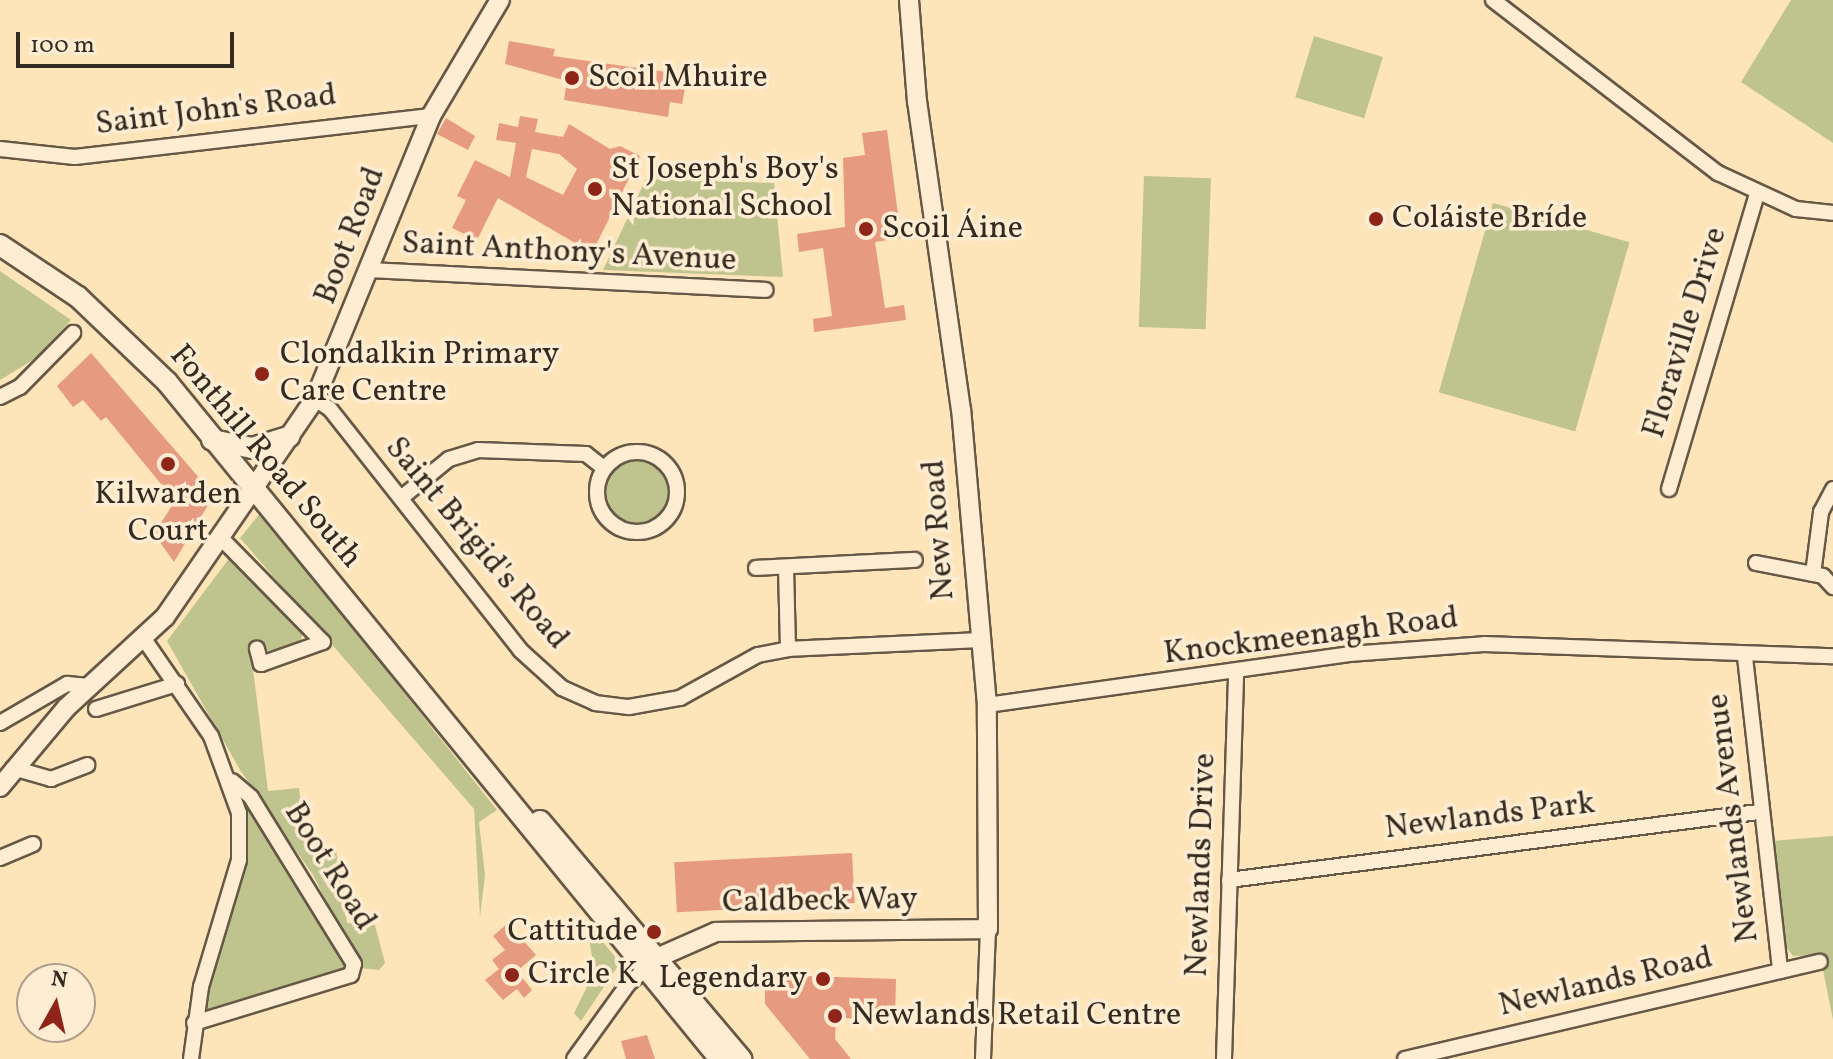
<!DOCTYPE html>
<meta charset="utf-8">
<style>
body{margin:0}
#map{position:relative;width:1833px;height:1059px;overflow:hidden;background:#fde4b9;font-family:Vollkorn,serif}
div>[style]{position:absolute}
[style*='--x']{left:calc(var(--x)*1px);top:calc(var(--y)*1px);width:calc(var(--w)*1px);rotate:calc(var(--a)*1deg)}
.green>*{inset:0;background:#bfc48f;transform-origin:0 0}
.round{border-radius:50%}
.building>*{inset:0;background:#e69a7f;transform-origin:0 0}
.roads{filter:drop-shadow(2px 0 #665846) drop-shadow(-2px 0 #665846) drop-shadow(0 2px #665846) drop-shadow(0 -2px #665846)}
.minor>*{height:14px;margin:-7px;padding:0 7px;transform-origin:7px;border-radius:7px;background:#feedd2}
.minor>.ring{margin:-7px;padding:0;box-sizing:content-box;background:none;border:14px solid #feedd2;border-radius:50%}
.tertiary>*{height:18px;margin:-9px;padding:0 9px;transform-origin:9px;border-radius:9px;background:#feedd2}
.secondary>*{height:20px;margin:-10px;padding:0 10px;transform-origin:10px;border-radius:10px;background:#feedd2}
.dots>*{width:22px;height:22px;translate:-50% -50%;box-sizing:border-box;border:4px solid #feedd2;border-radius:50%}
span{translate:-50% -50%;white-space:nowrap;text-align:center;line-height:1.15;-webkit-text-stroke:7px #feedd2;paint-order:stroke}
.poi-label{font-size:32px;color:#332a20}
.left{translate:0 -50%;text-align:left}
.right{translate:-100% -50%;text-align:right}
.street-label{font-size:32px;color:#332a20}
.north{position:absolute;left:16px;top:963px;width:80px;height:80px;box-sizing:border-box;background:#feedd2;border:2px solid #ad9f8b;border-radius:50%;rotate:8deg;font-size:22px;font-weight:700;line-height:32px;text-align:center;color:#332a20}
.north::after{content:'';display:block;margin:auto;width:28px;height:36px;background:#8f2418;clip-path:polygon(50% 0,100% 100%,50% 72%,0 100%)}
.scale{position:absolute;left:16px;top:32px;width:218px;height:36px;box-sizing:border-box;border:4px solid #332a20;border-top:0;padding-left:10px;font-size:24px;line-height:28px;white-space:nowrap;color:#332a20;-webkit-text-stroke:6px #feedd2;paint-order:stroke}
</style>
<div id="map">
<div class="green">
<i style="clip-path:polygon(1791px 0,1833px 0,1833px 143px,1741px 82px)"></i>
<i style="left:1314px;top:36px;width:72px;height:64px;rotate:17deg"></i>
<i style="left:1144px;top:176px;width:67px;height:151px;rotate:2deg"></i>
<i style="clip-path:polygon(646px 179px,774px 183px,783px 277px,603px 270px)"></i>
<i style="left:1493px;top:203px;width:142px;height:197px;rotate:16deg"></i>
<i style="clip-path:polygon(0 271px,71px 320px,36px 358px,0 380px)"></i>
<i class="round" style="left:605px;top:460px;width:64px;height:64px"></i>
<i style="clip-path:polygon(261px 512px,497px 810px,479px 822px,485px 875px,480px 917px,474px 809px,240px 538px)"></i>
<i style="clip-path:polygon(231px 556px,303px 634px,298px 648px,251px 652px,268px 791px,299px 788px,306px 851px,336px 850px,347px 923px,375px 925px,385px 963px,379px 970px,360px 968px,313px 875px,240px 770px,167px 641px)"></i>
<i style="clip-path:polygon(244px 798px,345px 957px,343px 968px,199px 1017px,245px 860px)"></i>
<i style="clip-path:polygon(1833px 836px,1833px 1020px,1820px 955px,1793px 956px,1783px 943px,1773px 841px)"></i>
<i style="clip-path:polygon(594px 931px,620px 963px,581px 1021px,574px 1013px,586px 989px,592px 956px,588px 934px)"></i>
</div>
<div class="building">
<i style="clip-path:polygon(509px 41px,555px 49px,553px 56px,673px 73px,672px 80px,686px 83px,682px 104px,670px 102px,668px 117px,564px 100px,567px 81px,505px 64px)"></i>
<i style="clip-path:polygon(evenodd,520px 116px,538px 119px,535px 132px,563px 137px,569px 124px,610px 149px,620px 146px,640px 156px,592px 253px,498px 198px,477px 240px,452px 228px,466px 200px,457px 196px,475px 160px,510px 177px,516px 143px,496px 140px,499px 123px,518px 127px,520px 116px,532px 149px,559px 154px,577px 169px,563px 195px,526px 177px,532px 149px)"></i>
<i style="clip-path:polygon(446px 118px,475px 136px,468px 150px,437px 134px)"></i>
<i style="clip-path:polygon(887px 130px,901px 238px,875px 242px,885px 308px,904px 305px,906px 320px,814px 332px,813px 319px,832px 316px,823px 248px,799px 252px,797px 234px,845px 227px,843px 158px,865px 155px,862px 133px)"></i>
<i style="clip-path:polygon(91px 353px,214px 495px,174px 562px,154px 534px,175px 501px,106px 417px,101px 421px,83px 400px,73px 407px,57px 386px)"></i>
<i style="left:852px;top:853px;width:50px;height:178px;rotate:87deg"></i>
<i style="clip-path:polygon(508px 923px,536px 955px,517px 971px,532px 990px,524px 998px,517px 989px,503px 1000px,485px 980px,499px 969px,492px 960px,505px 950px,493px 936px)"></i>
<i style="clip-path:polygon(776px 975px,896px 979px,895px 1019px,836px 1018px,835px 1039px,851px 1059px,810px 1059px,765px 1004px,765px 987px)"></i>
<i style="clip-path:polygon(647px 1035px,655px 1059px,626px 1059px,621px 1041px)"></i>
</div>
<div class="roads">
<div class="minor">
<i style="--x:1493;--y:0;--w:284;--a:37.6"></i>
<i style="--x:1718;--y:173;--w:86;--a:24.8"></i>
<i style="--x:1796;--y:209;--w:37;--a:6"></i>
<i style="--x:0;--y:149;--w:75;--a:6.1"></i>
<i style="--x:75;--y:157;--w:358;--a:-6.6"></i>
<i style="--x:371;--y:270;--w:395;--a:2.9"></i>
<i style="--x:0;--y:397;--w:22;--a:-27"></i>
<i style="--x:20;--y:387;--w:76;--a:-45.5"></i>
<i style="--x:315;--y:399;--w:18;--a:34"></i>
<i style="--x:330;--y:409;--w:307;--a:51.7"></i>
<i style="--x:520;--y:650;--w:57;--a:42.1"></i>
<i style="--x:562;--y:688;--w:36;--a:24"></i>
<i style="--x:595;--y:703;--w:34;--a:7"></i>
<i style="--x:629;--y:707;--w:52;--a:-10"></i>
<i style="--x:680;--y:698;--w:89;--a:-28.9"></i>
<i style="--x:758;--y:655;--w:31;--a:-11"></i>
<i style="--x:788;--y:649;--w:191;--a:-2.7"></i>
<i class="ring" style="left:597px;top:452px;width:66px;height:66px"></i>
<i style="--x:1669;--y:489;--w:309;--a:-73.4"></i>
<i style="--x:401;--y:498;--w:62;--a:-39.1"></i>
<i style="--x:449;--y:459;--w:30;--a:-17"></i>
<i style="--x:478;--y:450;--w:108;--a:2.1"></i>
<i style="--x:586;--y:454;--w:23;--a:38"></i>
<i style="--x:222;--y:539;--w:144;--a:45.6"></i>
<i style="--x:323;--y:642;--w:66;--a:160.5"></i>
<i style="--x:261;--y:664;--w:16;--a:-105"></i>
<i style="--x:1756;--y:563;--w:68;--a:11"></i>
<i style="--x:1823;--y:576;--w:15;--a:48"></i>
<i style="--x:786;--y:567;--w:82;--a:88.6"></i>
<i style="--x:756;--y:568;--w:159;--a:-2.9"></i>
<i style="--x:1813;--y:574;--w:63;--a:-82.6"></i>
<i style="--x:1821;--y:512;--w:26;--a:-62"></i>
<i style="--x:144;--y:639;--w:118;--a:55.4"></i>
<i style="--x:211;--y:736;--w:82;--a:70"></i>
<i style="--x:239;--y:813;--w:47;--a:90"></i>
<i style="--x:239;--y:860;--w:133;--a:106.7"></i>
<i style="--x:201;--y:987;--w:73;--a:97.9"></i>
<i style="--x:1745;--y:657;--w:316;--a:83.6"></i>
<i style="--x:987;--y:705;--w:366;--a:-8"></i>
<i style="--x:1349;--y:654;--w:135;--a:-4.2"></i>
<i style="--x:1484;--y:644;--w:349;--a:2"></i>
<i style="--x:96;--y:709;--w:85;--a:-17.2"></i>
<i style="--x:0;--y:723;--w:78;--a:-30.2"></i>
<i style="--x:67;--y:684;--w:25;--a:5"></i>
<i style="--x:13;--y:768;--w:40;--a:16"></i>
<i style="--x:51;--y:779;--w:39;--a:-21"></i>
<i style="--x:0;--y:858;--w:36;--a:-23"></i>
<i style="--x:1229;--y:880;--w:533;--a:-7.32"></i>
<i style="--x:194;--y:1023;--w:164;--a:-17"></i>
<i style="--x:351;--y:975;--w:11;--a:-75"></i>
<i style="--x:354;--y:964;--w:196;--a:-121.7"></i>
<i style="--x:251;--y:797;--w:25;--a:-140"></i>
<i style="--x:574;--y:1059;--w:92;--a:-54.2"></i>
<i style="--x:628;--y:984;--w:33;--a:-40"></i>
<i style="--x:983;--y:1059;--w:130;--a:-87.8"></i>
<i style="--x:1224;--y:1059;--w:386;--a:-88.2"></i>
<i style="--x:1405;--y:1059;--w:426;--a:-13.2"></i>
</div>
<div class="tertiary">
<i style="--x:0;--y:787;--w:104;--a:-50.1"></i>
<i style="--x:67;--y:707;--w:133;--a:-42.6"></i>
<i style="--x:165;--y:617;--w:265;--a:-55.5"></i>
<i style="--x:315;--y:399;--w:306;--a:-67.7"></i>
<i style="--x:431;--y:116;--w:135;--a:-59.3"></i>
<i style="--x:659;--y:957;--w:62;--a:-23.7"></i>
<i style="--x:716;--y:932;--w:272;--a:-0.6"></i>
<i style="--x:988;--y:929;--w:224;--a:-90.3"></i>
<i style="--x:987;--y:705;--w:296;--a:-95"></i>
<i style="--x:961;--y:410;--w:311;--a:-98.1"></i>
<i style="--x:917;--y:102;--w:102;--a:-94.5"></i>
</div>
<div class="secondary">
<i style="--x:0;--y:245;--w:94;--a:33.7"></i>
<i style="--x:78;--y:297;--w:123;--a:43.7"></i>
<i style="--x:167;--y:382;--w:874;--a:50.76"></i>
<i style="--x:212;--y:440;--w:41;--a:11.3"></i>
<i style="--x:252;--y:448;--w:39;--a:-17"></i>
<i style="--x:540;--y:821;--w:312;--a:49.8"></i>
</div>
</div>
<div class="dots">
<i style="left:572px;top:78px;background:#8f2418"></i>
<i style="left:595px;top:189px;background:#8f2418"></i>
<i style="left:1376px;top:219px;background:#8f2418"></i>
<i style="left:866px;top:229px;background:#8f2418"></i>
<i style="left:262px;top:374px;background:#8f2418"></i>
<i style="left:168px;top:464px;background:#8f2418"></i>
<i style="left:654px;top:932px;background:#8f2418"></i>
<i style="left:512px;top:975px;background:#8f2418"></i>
<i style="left:823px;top:979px;background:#8f2418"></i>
<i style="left:835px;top:1016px;background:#8f2418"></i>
</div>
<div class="poi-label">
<span class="left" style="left:588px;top:78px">Scoil Mhuire</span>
<span class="left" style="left:611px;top:189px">St Joseph's Boy's<br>National School</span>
<span class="left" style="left:1392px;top:219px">Coláiste Bríde</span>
<span class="left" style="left:882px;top:229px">Scoil Áine</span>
<span class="left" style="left:280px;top:374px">Clondalkin Primary<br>Care Centre</span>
<span style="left:168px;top:514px">Kilwarden<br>Court</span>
<span class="right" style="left:638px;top:932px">Cattitude</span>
<span class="left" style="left:528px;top:975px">Circle K</span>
<span class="right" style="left:807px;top:979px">Legendary</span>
<span class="left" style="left:851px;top:1016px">Newlands Retail Centre</span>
</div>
<div class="street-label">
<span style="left:216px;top:111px;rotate:-7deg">Saint John's Road</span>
<span style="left:351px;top:236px;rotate:-69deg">Boot Road</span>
<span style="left:569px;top:253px;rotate:3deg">Saint Anthony's Avenue</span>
<span style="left:1686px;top:333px;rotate:-73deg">Floraville Drive</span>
<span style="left:265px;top:457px;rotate:50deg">Fonthill Road South</span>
<span style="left:940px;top:530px;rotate:-94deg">New Road</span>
<span style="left:476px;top:544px;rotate:50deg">Saint Brigid's Road</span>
<span style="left:1311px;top:637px;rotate:-7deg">Knockmeenagh Road</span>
<span style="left:1490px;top:817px;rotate:-7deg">Newlands Park</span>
<span style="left:1734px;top:818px;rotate:-97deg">Newlands Avenue</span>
<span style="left:1202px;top:865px;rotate:-88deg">Newlands Drive</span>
<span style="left:329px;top:867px;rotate:58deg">Boot Road</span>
<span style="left:820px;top:902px;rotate:-1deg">Caldbeck Way</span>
<span style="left:1606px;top:983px;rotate:-13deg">Newlands Road</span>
</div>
<div class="north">N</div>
<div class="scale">100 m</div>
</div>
